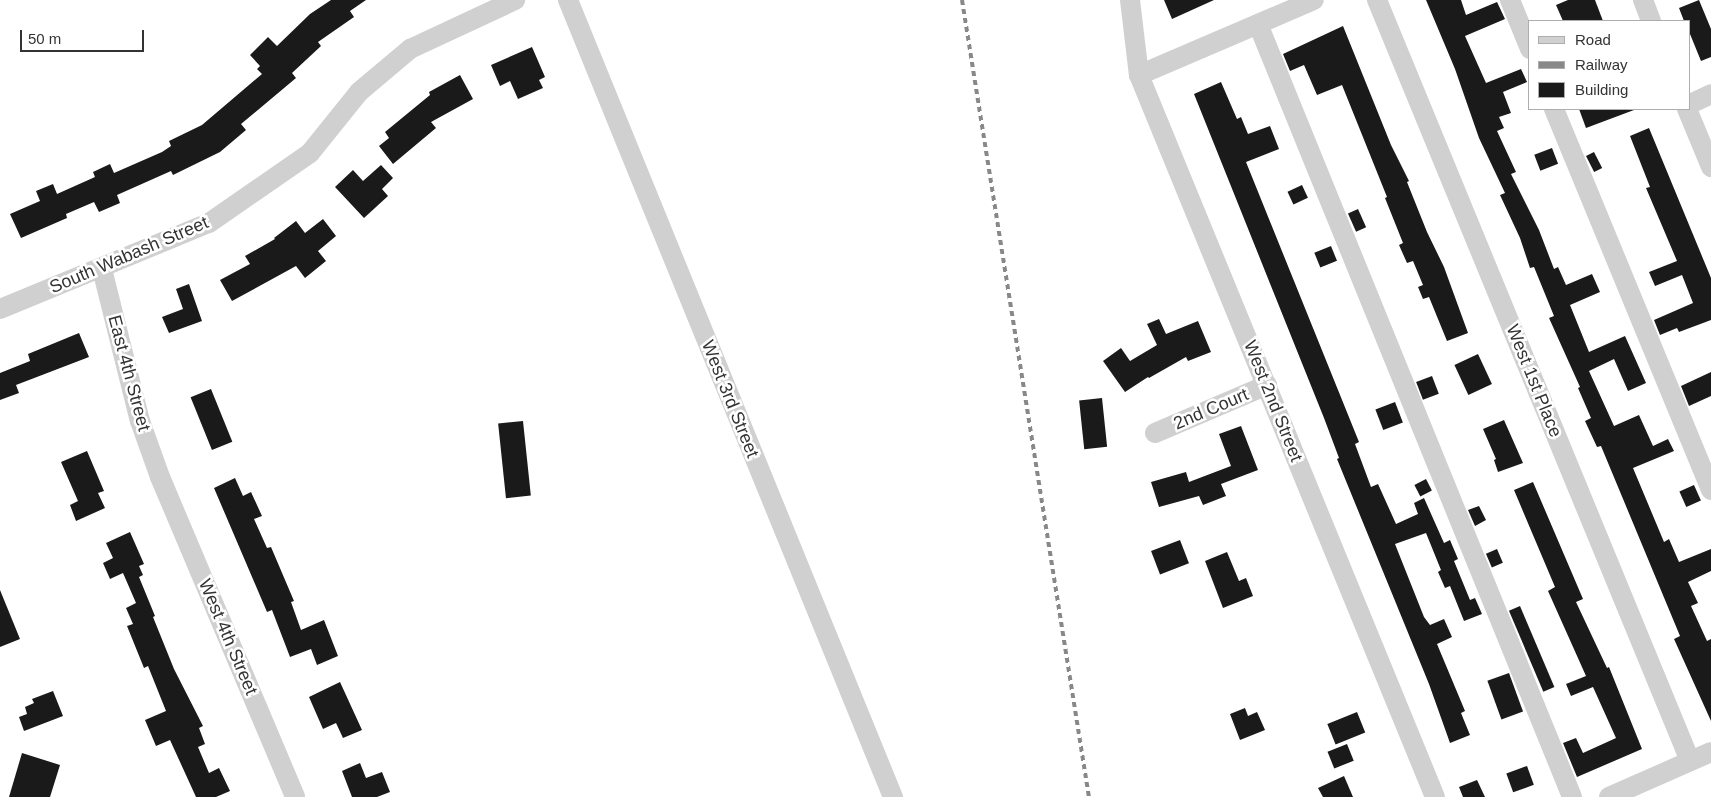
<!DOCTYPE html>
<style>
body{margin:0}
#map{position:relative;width:1711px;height:797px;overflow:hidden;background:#fff;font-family:Helvetica,sans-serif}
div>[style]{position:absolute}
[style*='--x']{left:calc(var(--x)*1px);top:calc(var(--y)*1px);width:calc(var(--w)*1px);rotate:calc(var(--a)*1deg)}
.building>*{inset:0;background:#1a1a1a;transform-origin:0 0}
.minor>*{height:20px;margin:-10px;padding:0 10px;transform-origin:10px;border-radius:10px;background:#d0d0d0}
.rail>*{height:4px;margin-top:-2px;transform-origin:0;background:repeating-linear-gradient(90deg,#888 0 5px,transparent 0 9px)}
span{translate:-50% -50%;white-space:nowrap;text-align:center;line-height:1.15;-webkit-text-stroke:5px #fff;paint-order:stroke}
.street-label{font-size:18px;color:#333}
.legend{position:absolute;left:1528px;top:20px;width:162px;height:90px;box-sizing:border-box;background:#fff;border:1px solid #adadad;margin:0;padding:6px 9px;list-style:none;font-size:15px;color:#333}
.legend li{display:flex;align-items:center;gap:10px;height:25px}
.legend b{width:25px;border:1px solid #adadad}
.scale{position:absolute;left:20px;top:30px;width:124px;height:22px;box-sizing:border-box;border:2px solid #333;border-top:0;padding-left:6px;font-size:15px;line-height:18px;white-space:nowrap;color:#333;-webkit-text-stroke:4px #fff;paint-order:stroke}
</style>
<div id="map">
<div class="building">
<i style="clip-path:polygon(331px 0,366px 0,350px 11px,354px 17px,318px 42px,321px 46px,292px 73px,296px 78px,241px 124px,246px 130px,220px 152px,173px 175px,171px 171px,117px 195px,120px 203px,99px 212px,94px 202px,66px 214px,67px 218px,21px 238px,10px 214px,40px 201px,36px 191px,53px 184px,57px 194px,95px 177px,93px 172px,110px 164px,114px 173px,162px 152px,171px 146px,169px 141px,202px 125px,262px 74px,257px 69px,260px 66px,250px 55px,268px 37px,277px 46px,310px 14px)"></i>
<i style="clip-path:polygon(1164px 0,1214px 0,1172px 19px)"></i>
<i style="clip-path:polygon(1426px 0,1461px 0,1466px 15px,1497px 2px,1505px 19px,1465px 36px,1486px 83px,1521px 69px,1527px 82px,1503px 92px,1511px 113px,1499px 117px,1504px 128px,1497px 131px,1516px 172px,1511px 174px,1539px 230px,1554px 269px,1558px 267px,1566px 285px,1592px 274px,1600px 292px,1570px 305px,1589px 352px,1625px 336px,1646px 383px,1628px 391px,1614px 359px,1589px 371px,1614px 426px,1639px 415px,1653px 446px,1668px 439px,1674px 451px,1633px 468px,1664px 542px,1669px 539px,1679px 562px,1711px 549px,1711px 571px,1688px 582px,1698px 603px,1691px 606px,1707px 641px,1711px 639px,1711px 721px,1674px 639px,1680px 636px,1601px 446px,1597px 447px,1585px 421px,1591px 418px,1578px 388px,1580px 387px,1549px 318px,1554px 316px,1534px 267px,1530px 268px,1520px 238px,1500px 195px,1505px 193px,1479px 138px,1455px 69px)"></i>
<i style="clip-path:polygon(1568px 0,1595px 0,1603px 21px,1563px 21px,1556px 5px)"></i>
<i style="clip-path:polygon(1699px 0,1711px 29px,1711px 57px,1701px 61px,1690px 34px,1690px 21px,1684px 21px,1679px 8px)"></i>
<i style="clip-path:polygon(1343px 26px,1391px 145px,1409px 181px,1407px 182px,1427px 232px,1444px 267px,1468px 333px,1447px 341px,1429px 297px,1423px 299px,1418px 287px,1423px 285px,1413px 261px,1407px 263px,1399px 245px,1403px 243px,1385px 198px,1387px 197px,1342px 85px,1317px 95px,1304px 65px,1290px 71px,1283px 54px)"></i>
<i style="clip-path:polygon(532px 47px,545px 77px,539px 80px,543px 88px,518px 99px,510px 81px,500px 86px,491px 65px)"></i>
<i style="clip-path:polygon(460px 75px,473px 99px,431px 122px,436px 128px,393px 164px,379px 146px,389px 138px,385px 132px,430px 95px,429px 92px)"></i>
<i style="clip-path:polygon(1221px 82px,1237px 119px,1241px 117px,1248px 134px,1270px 126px,1279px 149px,1246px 162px,1359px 442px,1355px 444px,1371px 487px,1378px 484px,1396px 524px,1418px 514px,1414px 503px,1424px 498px,1444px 543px,1450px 540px,1458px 559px,1454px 561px,1470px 600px,1475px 598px,1482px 614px,1464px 621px,1450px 586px,1445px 588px,1438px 572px,1441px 570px,1426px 533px,1395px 544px,1424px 617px,1430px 625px,1444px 619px,1452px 637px,1437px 644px,1465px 711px,1461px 713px,1470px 735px,1450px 743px,1429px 684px,1337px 459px,1339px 458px,1324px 418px,1194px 94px)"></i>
<i style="clip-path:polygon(1579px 109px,1634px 109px,1634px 110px,1586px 128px)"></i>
<i style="clip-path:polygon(1649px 128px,1711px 278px,1711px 320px,1679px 332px,1677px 328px,1660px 335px,1654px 320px,1693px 303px,1682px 275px,1655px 286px,1649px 272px,1677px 261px,1646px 188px,1650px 187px,1630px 136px)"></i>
<i style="left:1552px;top:148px;width:17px;height:19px;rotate:69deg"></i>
<i style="left:1594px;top:152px;width:18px;height:9px;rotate:63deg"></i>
<i style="clip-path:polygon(381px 165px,393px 178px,382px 189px,388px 196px,364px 218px,335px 187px,353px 170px,363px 181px)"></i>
<i style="left:1302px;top:185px;width:14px;height:16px;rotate:65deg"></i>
<i style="left:1358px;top:209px;width:20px;height:11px;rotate:66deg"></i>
<i style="clip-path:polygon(323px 219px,336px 236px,318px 251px,326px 261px,305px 278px,296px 266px,232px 301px,220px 280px,250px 264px,245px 256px,275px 239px,274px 238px,296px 221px,305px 233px)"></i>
<i style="left:1331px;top:246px;width:16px;height:18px;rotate:68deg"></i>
<i style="clip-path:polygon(189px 284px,202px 321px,169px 333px,162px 317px,183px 309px,176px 289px)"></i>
<i style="clip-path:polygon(1159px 319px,1166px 334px,1198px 321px,1211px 352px,1188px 361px,1186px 357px,1149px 378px,1148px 377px,1125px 392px,1103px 361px,1121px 348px,1130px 361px,1157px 345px,1147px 324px)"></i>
<i style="clip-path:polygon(79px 333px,89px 357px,16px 385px,19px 393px,0 400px,0 373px,30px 361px,28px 354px)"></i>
<i style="left:1478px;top:354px;width:33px;height:26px;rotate:65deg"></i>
<i style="clip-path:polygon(1711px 372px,1711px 396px,1689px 406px,1681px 386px)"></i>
<i style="left:1432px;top:376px;width:19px;height:17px;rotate:69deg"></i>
<i style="left:211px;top:389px;width:57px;height:22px;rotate:68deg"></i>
<i style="left:1102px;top:398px;width:49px;height:23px;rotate:84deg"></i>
<i style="left:1395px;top:402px;width:22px;height:21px;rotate:69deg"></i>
<i style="clip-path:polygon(1504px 420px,1523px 463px,1498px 472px,1494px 460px,1496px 459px,1483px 429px)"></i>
<i style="left:523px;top:421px;width:75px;height:25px;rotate:84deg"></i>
<i style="clip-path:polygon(1241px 426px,1258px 470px,1221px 484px,1226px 496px,1203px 505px,1199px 496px,1159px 507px,1151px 482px,1186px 472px,1189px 482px,1231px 466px,1219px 434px)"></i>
<i style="clip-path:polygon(87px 451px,104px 491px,98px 493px,105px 508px,76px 521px,70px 505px,78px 501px,61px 462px)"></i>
<i style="clip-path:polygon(235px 478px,243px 496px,251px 492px,262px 516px,254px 519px,267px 548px,271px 547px,294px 601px,291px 602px,301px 630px,324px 620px,338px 656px,317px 665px,311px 649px,290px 657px,272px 610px,267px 612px,214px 488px)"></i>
<i style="left:1426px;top:479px;width:13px;height:13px;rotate:63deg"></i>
<i style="clip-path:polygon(1533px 482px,1583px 599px,1576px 602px,1607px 668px,1609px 667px,1642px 749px,1577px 777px,1563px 743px,1576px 738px,1583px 753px,1616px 738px,1593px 687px,1571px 696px,1566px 684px,1586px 676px,1548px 591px,1555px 587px,1514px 490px)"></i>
<i style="left:1694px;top:485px;width:17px;height:16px;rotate:66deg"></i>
<i style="clip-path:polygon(1479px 506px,1486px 520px,1475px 526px,1468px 510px)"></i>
<i style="clip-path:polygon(130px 532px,144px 564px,139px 566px,143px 575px,139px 577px,155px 616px,153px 617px,174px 669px,203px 726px,199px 728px,205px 744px,198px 747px,209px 773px,219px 768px,230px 791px,216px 797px,196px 797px,170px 740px,156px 746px,145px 720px,166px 711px,148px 666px,144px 668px,127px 626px,133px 624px,126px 608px,136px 603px,123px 573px,110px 579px,103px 563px,113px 558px,106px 543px)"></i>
<i style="left:1180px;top:540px;width:25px;height:31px;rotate:69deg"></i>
<i style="left:1497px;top:549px;width:15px;height:12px;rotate:67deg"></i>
<i style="clip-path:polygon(1227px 552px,1239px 581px,1246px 578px,1253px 596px,1223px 608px,1205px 561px)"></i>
<i style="clip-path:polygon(0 590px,20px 639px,0 647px)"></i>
<i style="left:1520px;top:606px;width:88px;height:12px;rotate:67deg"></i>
<i style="left:1509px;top:673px;width:41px;height:23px;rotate:70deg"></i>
<i style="clip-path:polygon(340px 682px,362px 730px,343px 738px,336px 723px,323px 729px,309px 697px)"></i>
<i style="clip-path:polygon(53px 691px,63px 716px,24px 731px,19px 717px,27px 714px,25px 707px,34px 703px,32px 699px)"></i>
<i style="clip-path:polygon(1245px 708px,1248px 716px,1257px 712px,1265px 730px,1240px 740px,1230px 714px)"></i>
<i style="left:1357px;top:712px;width:22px;height:32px;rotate:68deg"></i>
<i style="left:1347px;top:744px;width:18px;height:21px;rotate:68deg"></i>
<i style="clip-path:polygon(22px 753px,60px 765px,50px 797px,9px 797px)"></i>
<i style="clip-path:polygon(360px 763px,366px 778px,382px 772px,390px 792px,377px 797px,352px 797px,342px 771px)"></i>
<i style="left:1527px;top:766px;width:20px;height:22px;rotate:70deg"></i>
<i style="clip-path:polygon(1344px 776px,1353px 797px,1323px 797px,1318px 788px)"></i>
<i style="clip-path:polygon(1477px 780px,1485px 797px,1463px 797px,1459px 787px)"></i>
</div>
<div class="minor">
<i style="--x:568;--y:0;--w:861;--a:67.82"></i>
<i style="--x:1130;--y:0;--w:76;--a:83.2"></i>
<i style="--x:1139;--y:75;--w:780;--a:67.71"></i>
<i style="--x:1377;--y:0;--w:823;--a:67.64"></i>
<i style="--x:1510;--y:0;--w:53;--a:67.8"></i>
<i style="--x:1643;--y:0;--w:22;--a:69"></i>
<i style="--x:1258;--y:24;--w:834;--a:67.89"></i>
<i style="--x:1139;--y:75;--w:190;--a:-23.2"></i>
<i style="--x:1690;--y:104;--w:23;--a:-25"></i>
<i style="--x:1554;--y:109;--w:412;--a:67.6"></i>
<i style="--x:1687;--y:109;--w:63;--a:67.5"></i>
<i style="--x:102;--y:269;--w:157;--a:76"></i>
<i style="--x:140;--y:421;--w:59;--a:70.3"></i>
<i style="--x:160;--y:477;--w:347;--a:67.1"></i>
<i style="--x:0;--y:309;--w:226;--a:-22.4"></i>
<i style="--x:209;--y:223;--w:123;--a:-34.7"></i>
<i style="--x:310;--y:153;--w:78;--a:-51.2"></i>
<i style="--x:359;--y:92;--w:67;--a:-40.1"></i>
<i style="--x:410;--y:49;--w:116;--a:-25"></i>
<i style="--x:1155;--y:433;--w:122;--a:-23.2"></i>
<i style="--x:1609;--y:797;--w:111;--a:-23.8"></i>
</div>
<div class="rail">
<i style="--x:962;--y:0;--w:807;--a:80.95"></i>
</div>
<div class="street-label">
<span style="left:129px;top:255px;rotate:-23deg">South Wabash Street</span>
<span style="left:129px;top:373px;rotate:75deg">East 4th Street</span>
<span style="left:1534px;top:381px;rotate:68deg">West 1st Place</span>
<span style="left:730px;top:399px;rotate:68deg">West 3rd Street</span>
<span style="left:1273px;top:401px;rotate:68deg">West 2nd Street</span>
<span style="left:1211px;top:409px;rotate:-23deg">2nd Court</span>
<span style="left:228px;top:637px;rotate:67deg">West 4th Street</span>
</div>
<ul class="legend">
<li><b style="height:6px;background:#d0d0d0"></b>Road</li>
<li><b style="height:6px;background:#888"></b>Railway</li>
<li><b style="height:14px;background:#1a1a1a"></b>Building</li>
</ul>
<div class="scale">50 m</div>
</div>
